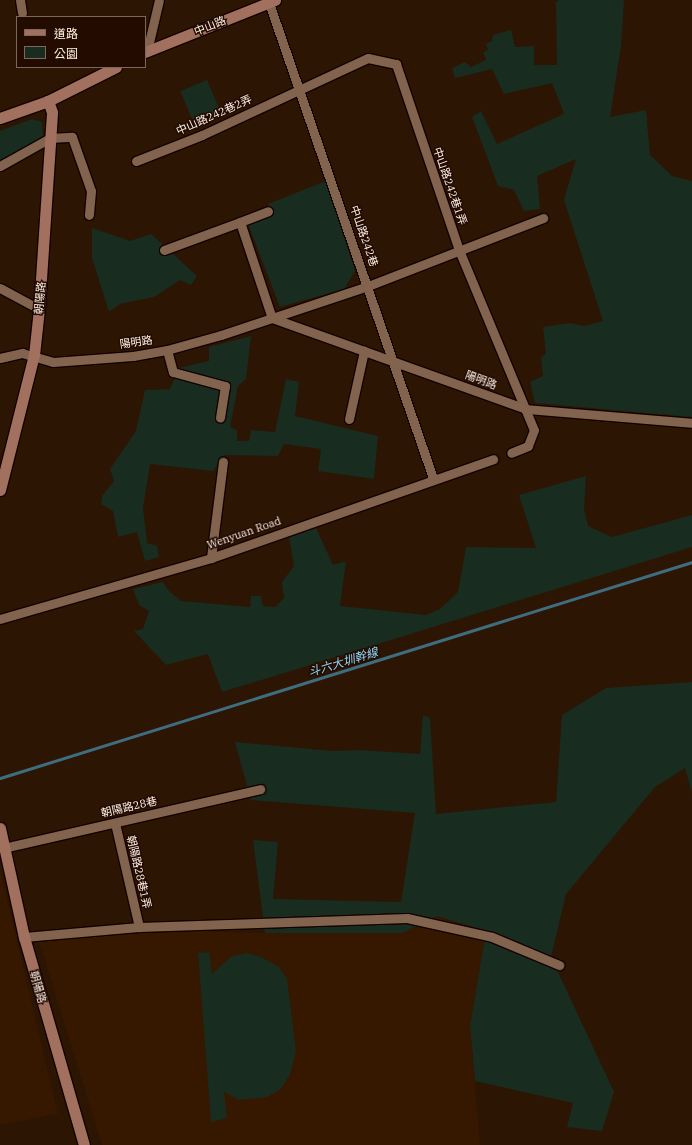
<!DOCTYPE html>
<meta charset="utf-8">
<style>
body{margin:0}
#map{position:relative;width:692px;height:1145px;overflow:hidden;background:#2d1503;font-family:"IBM Plex Serif","Noto Sans TC",serif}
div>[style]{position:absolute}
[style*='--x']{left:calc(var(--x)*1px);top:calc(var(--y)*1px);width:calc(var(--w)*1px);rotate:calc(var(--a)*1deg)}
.built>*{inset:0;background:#361801}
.green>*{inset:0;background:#182c1f;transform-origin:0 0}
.stream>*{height:3px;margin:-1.5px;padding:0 1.5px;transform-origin:1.5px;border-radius:1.5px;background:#3f6d80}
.roads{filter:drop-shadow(1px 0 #140200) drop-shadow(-1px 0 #140200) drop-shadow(0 1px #140200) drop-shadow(0 -1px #140200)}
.minor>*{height:9px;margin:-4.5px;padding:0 4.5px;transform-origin:4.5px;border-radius:4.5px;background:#81634e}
.secondary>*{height:11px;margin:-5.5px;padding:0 5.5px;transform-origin:5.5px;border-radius:5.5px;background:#a2705e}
span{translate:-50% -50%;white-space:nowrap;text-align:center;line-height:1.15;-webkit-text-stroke:3px #230b00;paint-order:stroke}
.street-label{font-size:11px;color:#fff1e7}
.water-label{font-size:12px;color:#8ddafb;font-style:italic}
.legend{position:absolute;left:16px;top:16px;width:130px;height:52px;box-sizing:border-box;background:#230b00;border:1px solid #7b675c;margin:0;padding:5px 7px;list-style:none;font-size:12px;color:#fff1e7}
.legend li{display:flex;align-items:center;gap:8px;height:20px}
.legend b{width:20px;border:1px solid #7b675c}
</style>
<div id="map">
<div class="built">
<i style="clip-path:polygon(0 870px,58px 1114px,0 1125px)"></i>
<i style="clip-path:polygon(437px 916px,486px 931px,470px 1026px,480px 1145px,102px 1145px,38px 938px,137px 929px,265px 933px,402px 933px)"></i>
</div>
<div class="green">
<i style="clip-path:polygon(559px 0,624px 0,621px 46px,610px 117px,646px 110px,650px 155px,672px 176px,692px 181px,692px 417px,535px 403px,530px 382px,543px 376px,541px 358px,546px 353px,543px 327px,570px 323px,584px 326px,603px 321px,564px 200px,576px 159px,537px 176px,540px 209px,524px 211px,514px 190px,498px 186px,472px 117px,481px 111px,497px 144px,564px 114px,552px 83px,504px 94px,492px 69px,455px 78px,452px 68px,465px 62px,471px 67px,486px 60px,483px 52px,488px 50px,486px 44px,492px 41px,493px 35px,511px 30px,515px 47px,534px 46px,534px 65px,557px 65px,556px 2px)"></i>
<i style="left:207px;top:80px;width:39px;height:29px;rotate:67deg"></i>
<i style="clip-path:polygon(32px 119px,42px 122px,43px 138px,0 162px,0 131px)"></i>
<i style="clip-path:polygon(326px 181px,355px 271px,344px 289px,280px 307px,248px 224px,272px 215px,268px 204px)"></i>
<i style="clip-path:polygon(92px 228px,130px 241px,151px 234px,197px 276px,191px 285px,180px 280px,154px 297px,120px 304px,109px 312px,92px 258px)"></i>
<i style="clip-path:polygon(251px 336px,246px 379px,238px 386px,230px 427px,237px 430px,237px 441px,249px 441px,251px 430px,275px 432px,286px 379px,299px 382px,295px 416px,378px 436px,374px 479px,318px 471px,321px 449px,284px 444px,278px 456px,224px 455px,213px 471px,150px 464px,143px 508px,147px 543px,157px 546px,159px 557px,145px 561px,137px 532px,118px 537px,113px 511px,101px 504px,102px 496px,114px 481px,110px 469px,136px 431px,145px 390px,170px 389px,179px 368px,209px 361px,209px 347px)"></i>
<i style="clip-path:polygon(586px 476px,584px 509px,588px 526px,612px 537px,692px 515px,692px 547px,222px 692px,208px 654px,166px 665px,134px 631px,143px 629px,149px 611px,139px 605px,133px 589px,163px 582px,169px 591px,181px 601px,250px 607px,251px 596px,261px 596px,263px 606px,275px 607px,284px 598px,282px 582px,294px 566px,289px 537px,316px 528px,333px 565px,346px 561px,340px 606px,426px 615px,440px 609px,458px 592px,466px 547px,536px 548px,519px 495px)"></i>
<i style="clip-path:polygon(692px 682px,692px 793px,685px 768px,655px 787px,566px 894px,551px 957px,614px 1092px,602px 1131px,567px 1127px,573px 1103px,475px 1081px,470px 1026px,486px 931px,437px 916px,402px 933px,265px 933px,253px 840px,278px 842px,273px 899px,401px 902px,415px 813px,251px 800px,235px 742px,333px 751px,359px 750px,420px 754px,423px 715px,430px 718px,436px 814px,556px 802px,562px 715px,606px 688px)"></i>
<i style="clip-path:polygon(209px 952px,212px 974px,232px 956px,247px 953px,261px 957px,279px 967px,287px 979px,296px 1051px,290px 1074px,281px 1089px,267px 1097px,239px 1100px,224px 1092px,227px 1118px,211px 1122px,198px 953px)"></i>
</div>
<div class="stream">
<i style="--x:0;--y:778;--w:725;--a:-17.34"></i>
</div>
<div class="roads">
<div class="minor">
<i style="--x:20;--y:0;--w:13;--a:81"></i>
<i style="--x:268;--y:0;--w:506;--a:70.96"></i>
<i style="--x:147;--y:51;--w:52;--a:-76.8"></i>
<i style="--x:136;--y:161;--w:71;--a:-21.5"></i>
<i style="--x:202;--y:135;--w:183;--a:-24.9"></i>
<i style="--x:368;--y:58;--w:29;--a:12"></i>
<i style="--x:396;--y:64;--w:196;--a:71.3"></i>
<i style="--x:459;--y:250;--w:195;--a:67.4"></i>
<i style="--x:534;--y:430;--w:17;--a:111"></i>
<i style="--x:528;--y:446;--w:18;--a:158"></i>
<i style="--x:0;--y:166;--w:57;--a:-29.2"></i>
<i style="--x:50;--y:138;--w:22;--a:-3"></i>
<i style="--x:72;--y:137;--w:57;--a:70.6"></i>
<i style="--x:91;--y:191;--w:24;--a:95"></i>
<i style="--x:240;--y:222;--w:30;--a:-21"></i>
<i style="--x:164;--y:250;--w:81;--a:-20.2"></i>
<i style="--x:240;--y:222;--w:101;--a:71.6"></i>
<i style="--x:272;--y:318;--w:270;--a:19.7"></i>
<i style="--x:526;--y:409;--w:167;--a:4.8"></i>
<i style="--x:0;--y:288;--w:44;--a:28.3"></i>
<i style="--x:167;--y:350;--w:23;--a:75"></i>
<i style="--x:173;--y:372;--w:54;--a:15.1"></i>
<i style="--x:225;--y:386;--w:32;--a:99"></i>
<i style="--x:0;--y:358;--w:23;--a:-13"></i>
<i style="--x:22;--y:353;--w:32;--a:16"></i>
<i style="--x:53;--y:362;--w:80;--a:-4.3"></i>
<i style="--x:133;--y:356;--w:35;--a:-10"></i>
<i style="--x:167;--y:350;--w:56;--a:-15.5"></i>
<i style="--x:221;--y:335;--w:155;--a:-18.4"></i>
<i style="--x:368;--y:286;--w:188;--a:-21.2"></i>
<i style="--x:349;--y:419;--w:70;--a:-77.6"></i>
<i style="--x:211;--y:558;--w:97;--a:-82.9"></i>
<i style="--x:0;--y:619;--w:220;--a:-16.1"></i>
<i style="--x:211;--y:558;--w:299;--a:-19.3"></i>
<i style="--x:115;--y:823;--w:107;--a:77"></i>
<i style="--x:3;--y:848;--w:264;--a:-12.9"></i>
<i style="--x:24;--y:937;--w:115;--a:-5"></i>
<i style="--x:139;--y:927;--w:268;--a:-1.9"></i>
<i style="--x:407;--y:918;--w:87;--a:12.6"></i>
<i style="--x:492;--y:937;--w:73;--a:22.7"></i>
</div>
<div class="secondary">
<i style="--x:145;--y:52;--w:140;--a:-21.8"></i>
<i style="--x:0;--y:118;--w:51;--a:-19.5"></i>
<i style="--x:48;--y:101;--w:76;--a:-26.6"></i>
<i style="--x:0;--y:490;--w:139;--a:-75.9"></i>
<i style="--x:34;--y:355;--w:46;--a:-83.8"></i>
<i style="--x:39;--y:309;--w:197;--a:-86.2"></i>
<i style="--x:52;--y:112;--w:12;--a:-110"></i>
<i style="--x:0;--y:828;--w:112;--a:77.6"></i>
<i style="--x:24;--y:937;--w:216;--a:73.9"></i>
</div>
</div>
<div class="street-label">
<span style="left:210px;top:26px;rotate:-22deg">中山路</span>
<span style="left:214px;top:115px;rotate:-24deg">中山路242巷2弄</span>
<span style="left:450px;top:186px;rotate:71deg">中山路242巷1弄</span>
<span style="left:364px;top:236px;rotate:71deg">中山路242巷</span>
<span style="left:40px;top:298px;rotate:-85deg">朝陽路</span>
<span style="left:136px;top:342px;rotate:-8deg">陽明路</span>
<span style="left:481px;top:380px;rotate:20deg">陽明路</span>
<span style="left:244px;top:533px;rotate:-19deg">Wenyuan Road</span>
<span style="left:129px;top:807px;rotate:-13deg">朝陽路28巷</span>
<span style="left:139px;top:872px;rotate:77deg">朝陽路28巷1弄</span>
<span style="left:38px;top:987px;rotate:74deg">朝陽路</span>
</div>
<div class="water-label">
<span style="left:343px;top:662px;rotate:-17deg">斗六大圳幹線</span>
</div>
<ul class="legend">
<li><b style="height:5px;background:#a2705e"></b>道路</li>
<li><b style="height:11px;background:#182c1f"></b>公園</li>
</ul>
</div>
